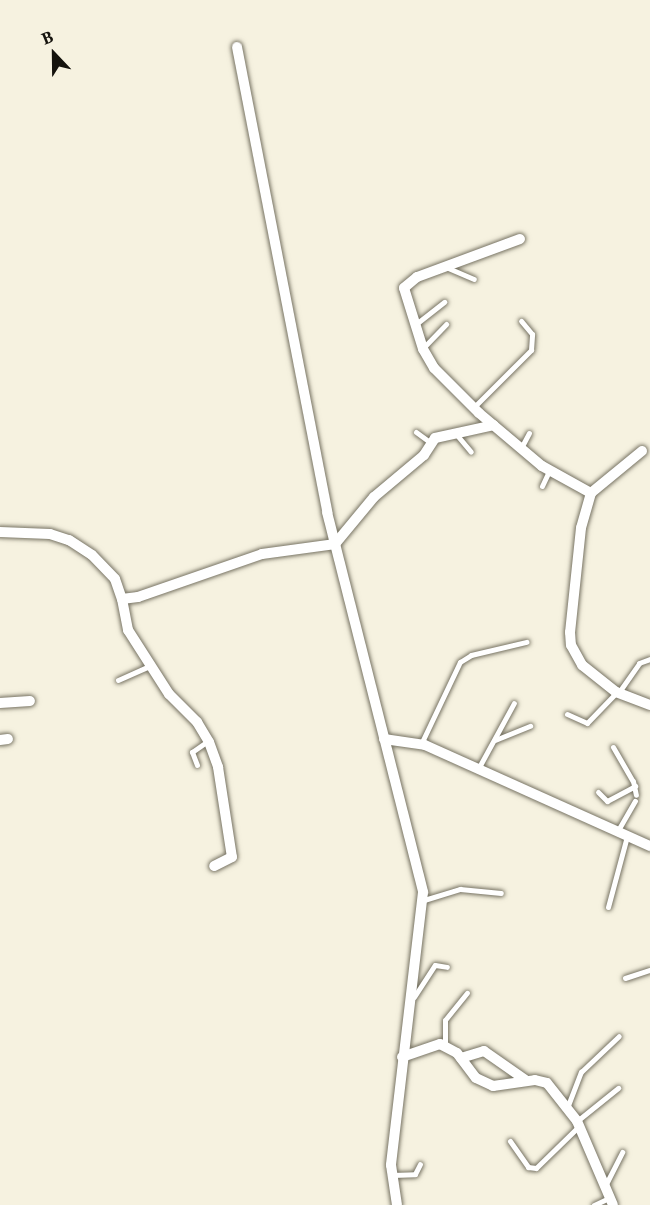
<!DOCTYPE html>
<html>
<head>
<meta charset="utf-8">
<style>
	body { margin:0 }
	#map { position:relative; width:650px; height:1205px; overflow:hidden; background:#f6f2e0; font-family:"Noto Serif",serif }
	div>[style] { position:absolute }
	.roads { filter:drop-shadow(0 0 2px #777363) drop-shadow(0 0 2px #777363) }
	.service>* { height:5px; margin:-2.5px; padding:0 2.5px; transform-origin:2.5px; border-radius:2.5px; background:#fff }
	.minor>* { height:10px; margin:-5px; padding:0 5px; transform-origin:5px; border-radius:5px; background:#fff }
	span { translate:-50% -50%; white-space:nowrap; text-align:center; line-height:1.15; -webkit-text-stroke:4.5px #f6f2e0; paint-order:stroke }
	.north { position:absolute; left:24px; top:24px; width:60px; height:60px; -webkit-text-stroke:4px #f6f2e0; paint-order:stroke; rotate:338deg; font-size:16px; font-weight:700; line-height:24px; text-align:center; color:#15130d }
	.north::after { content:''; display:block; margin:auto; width:21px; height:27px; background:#15130d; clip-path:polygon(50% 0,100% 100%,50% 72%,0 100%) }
</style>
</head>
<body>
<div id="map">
	<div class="roads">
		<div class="service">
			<div style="left:448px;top:268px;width:28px;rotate:23deg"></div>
			<div style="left:416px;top:324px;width:36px;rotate:-38deg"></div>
			<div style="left:424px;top:347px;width:32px;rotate:-46deg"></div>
			<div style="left:474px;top:407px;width:81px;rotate:-45deg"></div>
			<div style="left:531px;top:350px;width:16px;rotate:-86deg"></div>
			<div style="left:532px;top:334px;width:17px;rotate:-130deg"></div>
			<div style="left:416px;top:432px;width:19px;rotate:36deg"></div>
			<div style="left:456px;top:434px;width:23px;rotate:50deg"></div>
			<div style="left:521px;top:448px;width:17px;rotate:-62deg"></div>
			<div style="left:542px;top:486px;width:17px;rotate:-65deg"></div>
			<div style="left:118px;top:680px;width:36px;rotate:-24deg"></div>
			<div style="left:619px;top:692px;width:35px;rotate:-55deg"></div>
			<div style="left:639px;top:663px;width:12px;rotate:-20deg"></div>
			<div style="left:567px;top:714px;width:22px;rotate:24deg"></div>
			<div style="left:587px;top:723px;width:42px;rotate:-46deg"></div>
			<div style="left:495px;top:740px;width:38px;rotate:-22deg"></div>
			<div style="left:421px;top:744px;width:91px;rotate:-64.6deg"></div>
			<div style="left:460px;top:662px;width:13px;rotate:-32deg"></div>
			<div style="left:471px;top:655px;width:57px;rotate:-13.3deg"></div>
			<div style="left:613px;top:747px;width:39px;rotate:60deg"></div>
			<div style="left:633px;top:781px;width:14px;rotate:78deg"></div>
			<div style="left:197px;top:765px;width:14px;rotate:-111deg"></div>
			<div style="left:192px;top:752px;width:21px;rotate:-35deg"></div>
			<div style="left:478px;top:769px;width:75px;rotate:-61.4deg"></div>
			<div style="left:598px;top:792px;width:13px;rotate:45deg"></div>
			<div style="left:607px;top:801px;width:32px;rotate:-28deg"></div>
			<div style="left:617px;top:832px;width:36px;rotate:-60deg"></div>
			<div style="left:424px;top:900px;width:38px;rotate:-17deg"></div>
			<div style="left:460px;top:889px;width:41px;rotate:5.6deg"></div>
			<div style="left:608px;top:907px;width:73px;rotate:-75deg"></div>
			<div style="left:625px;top:978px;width:26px;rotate:-18deg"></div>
			<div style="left:414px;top:997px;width:38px;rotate:-57deg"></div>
			<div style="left:435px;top:965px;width:12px;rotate:9deg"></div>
			<div style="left:445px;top:1045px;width:25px;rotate:-90deg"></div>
			<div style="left:445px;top:1020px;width:35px;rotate:-51deg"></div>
			<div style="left:567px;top:1108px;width:39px;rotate:-69deg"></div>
			<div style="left:581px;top:1072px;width:52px;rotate:-43.5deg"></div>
			<div style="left:577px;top:1121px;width:53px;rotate:-38.8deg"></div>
			<div style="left:510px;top:1141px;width:32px;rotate:55deg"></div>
			<div style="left:528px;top:1167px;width:8px;rotate:7deg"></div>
			<div style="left:536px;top:1168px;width:60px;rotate:-44.3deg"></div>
			<div style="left:392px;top:1175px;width:23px;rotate:-2deg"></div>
			<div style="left:415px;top:1174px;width:11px;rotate:-63deg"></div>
			<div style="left:606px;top:1184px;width:36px;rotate:-63deg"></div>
			<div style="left:594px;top:1205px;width:17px;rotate:-25deg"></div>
		</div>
		<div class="minor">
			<div style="left:237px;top:47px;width:474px;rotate:79deg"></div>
			<div style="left:327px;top:512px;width:392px;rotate:75.8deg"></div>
			<div style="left:423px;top:892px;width:275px;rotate:96.7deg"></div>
			<div style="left:391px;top:1165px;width:40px;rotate:81.5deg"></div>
			<div style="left:520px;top:239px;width:110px;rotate:159.7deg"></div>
			<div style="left:417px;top:277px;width:17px;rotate:140deg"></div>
			<div style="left:404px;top:288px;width:64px;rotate:72.7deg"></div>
			<div style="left:423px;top:349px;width:22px;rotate:60deg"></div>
			<div style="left:434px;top:368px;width:64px;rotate:45deg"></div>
			<div style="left:479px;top:413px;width:82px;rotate:40.1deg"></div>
			<div style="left:542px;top:466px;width:56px;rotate:28.9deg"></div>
			<div style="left:642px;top:451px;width:66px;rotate:140.5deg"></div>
			<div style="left:591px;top:493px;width:36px;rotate:106deg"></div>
			<div style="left:581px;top:528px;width:105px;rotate:96deg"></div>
			<div style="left:570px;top:632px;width:13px;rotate:86deg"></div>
			<div style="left:571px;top:645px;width:23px;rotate:61deg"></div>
			<div style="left:582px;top:665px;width:43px;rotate:38.5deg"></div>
			<div style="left:616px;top:692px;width:36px;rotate:21deg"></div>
			<div style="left:0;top:532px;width:50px;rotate:2.3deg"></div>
			<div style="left:50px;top:534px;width:20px;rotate:18deg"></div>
			<div style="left:69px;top:540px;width:27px;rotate:33deg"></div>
			<div style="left:92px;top:555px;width:33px;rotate:46deg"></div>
			<div style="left:115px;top:579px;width:21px;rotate:71deg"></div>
			<div style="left:122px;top:599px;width:16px;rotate:-7deg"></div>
			<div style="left:138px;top:597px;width:131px;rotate:-19.1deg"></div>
			<div style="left:262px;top:554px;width:74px;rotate:-7.8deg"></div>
			<div style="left:335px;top:544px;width:61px;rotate:-50.3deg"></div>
			<div style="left:374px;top:497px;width:65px;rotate:-40deg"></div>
			<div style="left:424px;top:455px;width:20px;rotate:-57deg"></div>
			<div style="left:435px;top:438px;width:60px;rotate:-12.4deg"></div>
			<div style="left:122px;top:599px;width:32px;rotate:79deg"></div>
			<div style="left:128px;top:630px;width:76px;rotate:57.4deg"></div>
			<div style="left:169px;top:694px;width:40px;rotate:45deg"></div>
			<div style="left:197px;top:722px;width:23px;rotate:59deg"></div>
			<div style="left:209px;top:742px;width:27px;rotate:70deg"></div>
			<div style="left:218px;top:767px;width:91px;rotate:81.2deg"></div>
			<div style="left:232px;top:857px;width:20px;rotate:153deg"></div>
			<div style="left:0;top:703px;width:30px;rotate:-4deg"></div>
			<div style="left:384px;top:739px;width:41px;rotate:8.3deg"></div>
			<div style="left:425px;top:745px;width:247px;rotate:24.2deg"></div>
			<div style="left:0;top:740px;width:8px;rotate:-7deg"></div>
			<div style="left:402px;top:1057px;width:40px;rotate:-18.9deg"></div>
			<div style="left:440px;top:1044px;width:19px;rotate:28deg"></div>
			<div style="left:457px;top:1053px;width:31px;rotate:53deg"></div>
			<div style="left:476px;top:1078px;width:19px;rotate:25deg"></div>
			<div style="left:493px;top:1086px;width:42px;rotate:-8.1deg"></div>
			<div style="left:535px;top:1080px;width:12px;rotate:14deg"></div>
			<div style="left:547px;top:1083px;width:48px;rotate:51.7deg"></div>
			<div style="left:577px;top:1121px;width:91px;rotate:66.8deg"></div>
			<div style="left:461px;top:1058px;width:24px;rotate:-17deg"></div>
			<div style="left:484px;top:1051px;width:52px;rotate:34.9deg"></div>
		</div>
	</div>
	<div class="north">B</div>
</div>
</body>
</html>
